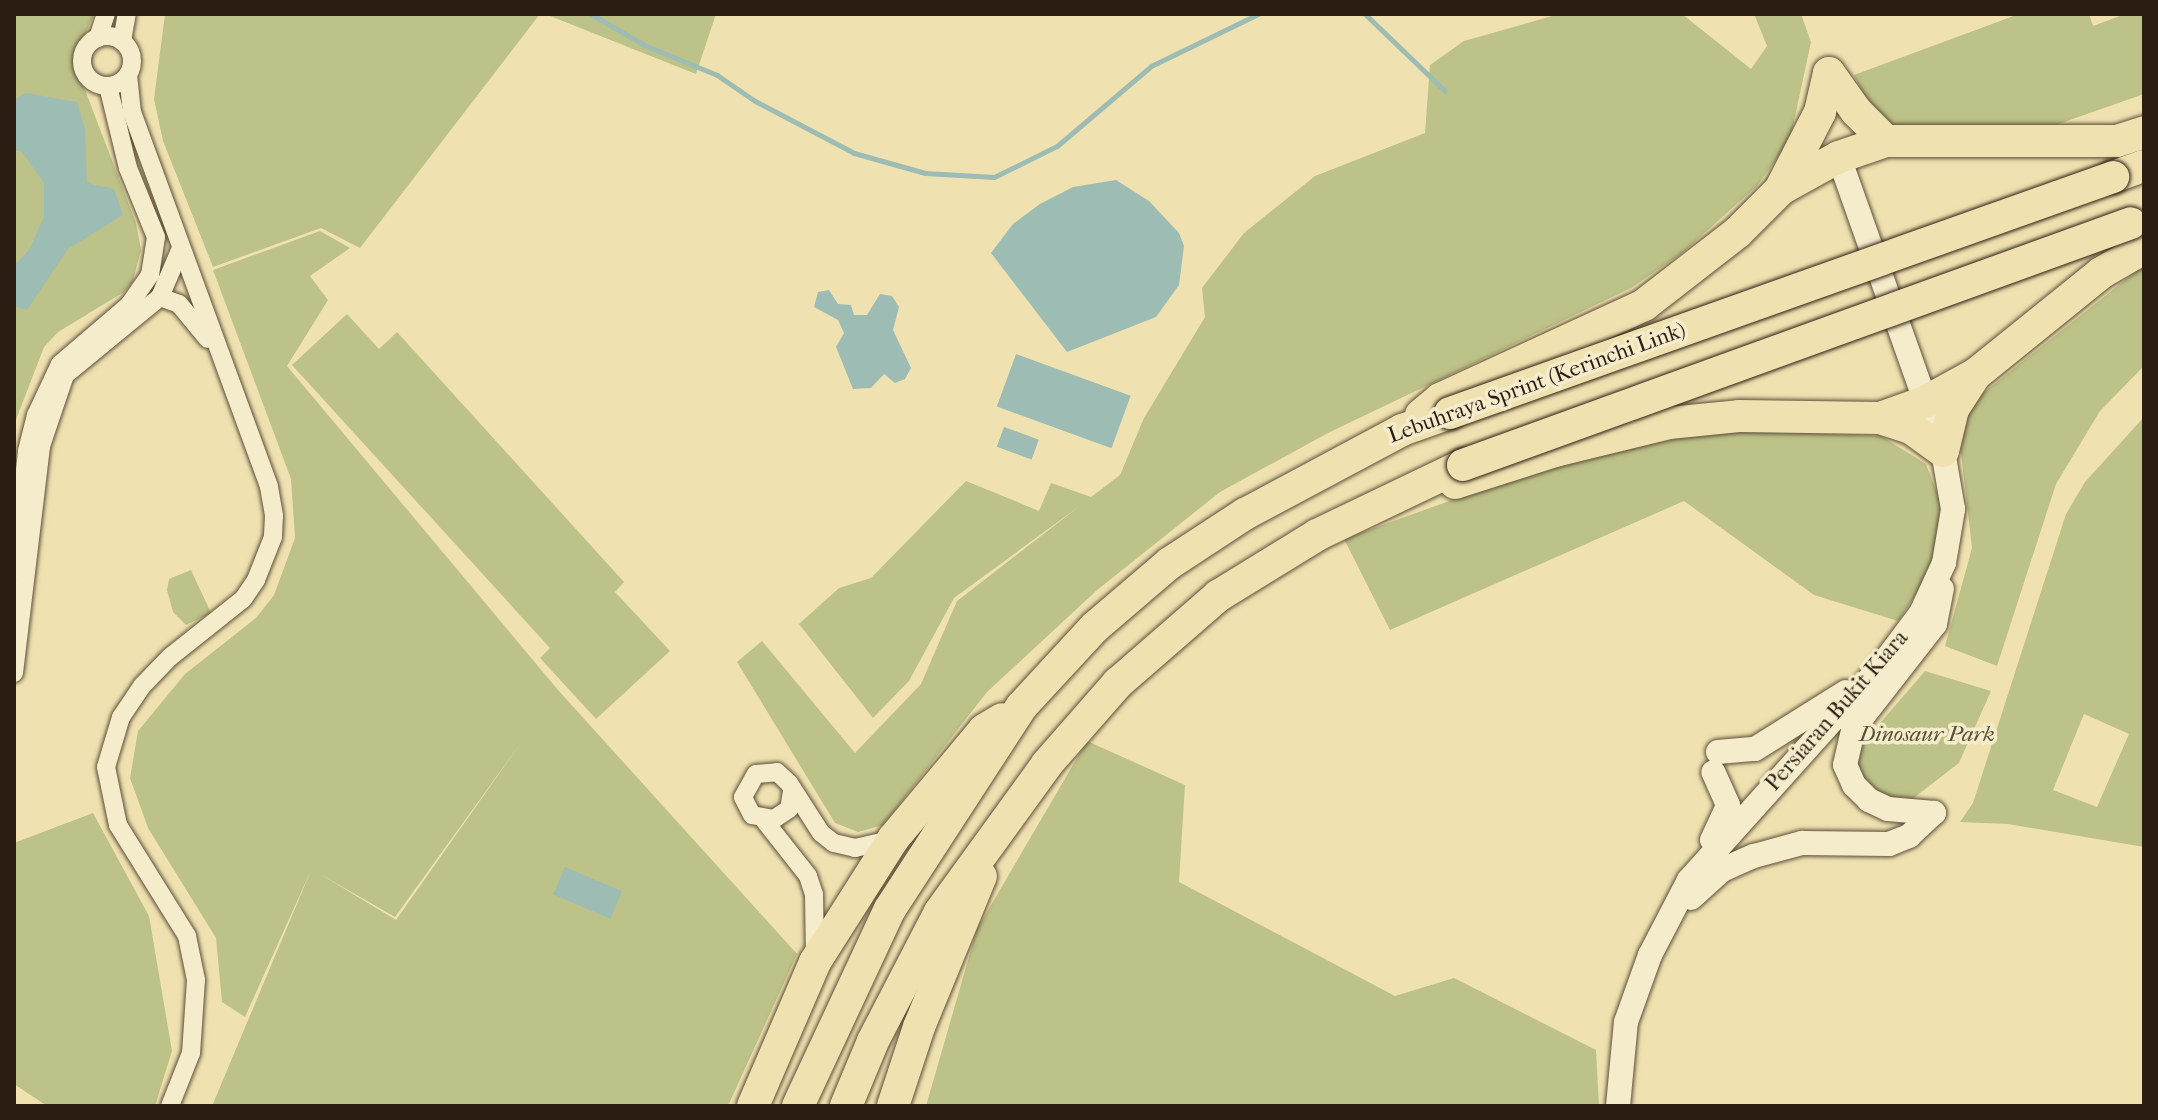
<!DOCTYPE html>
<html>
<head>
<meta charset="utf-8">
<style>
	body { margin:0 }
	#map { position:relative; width:2158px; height:1120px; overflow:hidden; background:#f0e2b0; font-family:"IM FELL French Canon",serif }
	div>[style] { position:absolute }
	.green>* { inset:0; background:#bdc288 }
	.water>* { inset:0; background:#9dbcb4; transform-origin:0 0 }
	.stream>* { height:5px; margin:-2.5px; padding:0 2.5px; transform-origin:2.5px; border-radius:2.5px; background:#9dbcb4 }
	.roads { filter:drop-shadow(0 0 2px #5c4e39) drop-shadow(0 0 2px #5c4e39) }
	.street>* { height:18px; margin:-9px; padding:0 9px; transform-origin:9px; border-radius:9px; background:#f5eccc }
	.street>.ring { margin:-9px; padding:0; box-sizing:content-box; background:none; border:18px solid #f5eccc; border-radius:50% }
	.secondary>* { height:24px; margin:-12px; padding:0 12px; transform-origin:12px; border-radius:12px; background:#f5eccc }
	.highway>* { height:32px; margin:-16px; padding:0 16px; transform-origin:16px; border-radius:16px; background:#f0e2b0 }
	.bridges { filter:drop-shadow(0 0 2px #2b1d11) drop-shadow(0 0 2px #2b1d11) }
	.highway-bridge>* { height:32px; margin:-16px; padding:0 16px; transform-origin:16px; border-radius:16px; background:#f0e2b0 }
	span { translate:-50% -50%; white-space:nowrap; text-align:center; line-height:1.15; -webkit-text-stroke:7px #f5eccc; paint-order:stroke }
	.street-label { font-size:22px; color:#2b1d11 }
	.park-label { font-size:22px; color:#574f35; font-style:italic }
	.frame { position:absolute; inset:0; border:16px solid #2b1d11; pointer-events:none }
</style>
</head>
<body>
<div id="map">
	<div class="green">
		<div style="clip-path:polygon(14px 14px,94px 14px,78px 51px,77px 69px,136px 223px,141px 250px,133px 281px,124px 292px,58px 332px,44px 347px,14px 425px)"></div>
		<div style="clip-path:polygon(165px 14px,540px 14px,360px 248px,321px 228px,213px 267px,163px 141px,154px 99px)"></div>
		<div style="clip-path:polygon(545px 14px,716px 14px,696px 74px)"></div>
		<div style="clip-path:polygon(1559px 14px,1682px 14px,1751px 69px,1767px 46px,1754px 14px,1801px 14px,1811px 42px,1790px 140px,1757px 186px,1682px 253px,1631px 288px,1328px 433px,1220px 492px,1096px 591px,987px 692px,883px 825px,858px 832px,835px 823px,737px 662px,762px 641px,855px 753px,921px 684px,957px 601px,1081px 505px,954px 598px,909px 681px,873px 718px,799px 624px,839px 588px,871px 578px,966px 481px,1039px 511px,1051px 483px,1091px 497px,1120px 475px,1144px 418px,1205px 317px,1202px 288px,1244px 233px,1315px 176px,1425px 133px,1430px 65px,1464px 41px)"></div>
		<div style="clip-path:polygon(2019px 14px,2089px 14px,2093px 26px,2125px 14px,2144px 14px,2144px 94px,2047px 128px,1884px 133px,1854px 75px)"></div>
		<div style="clip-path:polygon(evenodd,320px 231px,350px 248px,310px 276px,328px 300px,287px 366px,558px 690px,797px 954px,728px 1106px,212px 1106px,312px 868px,245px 1017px,222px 1002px,216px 938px,148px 828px,130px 778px,138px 731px,185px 674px,256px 618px,274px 595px,295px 538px,291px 479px,213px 270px,320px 231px,520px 744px,396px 920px,320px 874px,395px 917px,520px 744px)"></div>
		<div style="clip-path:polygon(2144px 265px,2144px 366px,2100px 411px,2056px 484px,1997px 666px,1945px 646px,1972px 548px,1960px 444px,1965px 418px,1977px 398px)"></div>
		<div style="clip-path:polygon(347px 314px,379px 349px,397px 332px,624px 582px,615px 592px,670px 651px,596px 719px,540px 658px,550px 648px,292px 365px)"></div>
		<div style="clip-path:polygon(evenodd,2144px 417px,2144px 847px,2008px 824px,1960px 822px,1973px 803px,2066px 514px,2085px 482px,2144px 417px,2084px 714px,2129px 734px,2097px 807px,2053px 790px,2084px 714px)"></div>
		<div style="clip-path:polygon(1720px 430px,1881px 436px,1926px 464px,1945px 514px,1931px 572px,1898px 621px,1814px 595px,1684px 501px,1390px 630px,1344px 539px,1554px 463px)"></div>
		<div style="clip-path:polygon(191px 570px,211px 613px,186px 625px,173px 612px,167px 590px,169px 579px)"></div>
		<div style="clip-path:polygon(1925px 671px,1991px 691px,1959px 763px,1911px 800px,1897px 801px,1872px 790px,1856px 773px,1857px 759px,1862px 744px)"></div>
		<div style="clip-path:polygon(1087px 741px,1185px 785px,1179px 882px,1395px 996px,1454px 978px,1596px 1050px,1599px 1106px,926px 1106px,977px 929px)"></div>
		<div style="clip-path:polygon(93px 813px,149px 916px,172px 1051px,155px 1106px,47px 1106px,14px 1084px,14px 843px)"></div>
	</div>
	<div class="water">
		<div style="clip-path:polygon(26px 93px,77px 102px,85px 129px,87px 183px,114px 189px,123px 215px,68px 249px,27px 310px,14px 306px,14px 266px,29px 250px,44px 217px,44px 183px,22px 152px,14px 150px,14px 100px)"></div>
		<div style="clip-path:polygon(1116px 180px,1149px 201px,1179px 233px,1184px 246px,1179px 285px,1156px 317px,1067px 352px,991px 253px,1013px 224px,1040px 204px,1073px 187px)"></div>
		<div style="clip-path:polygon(829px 290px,838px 304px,851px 305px,854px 315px,867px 315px,880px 294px,892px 296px,899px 307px,893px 330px,911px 368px,905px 379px,895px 383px,884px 374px,871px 388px,853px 389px,836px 347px,844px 333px,838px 320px,814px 307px,818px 292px)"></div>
		<div style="left:1016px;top:354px;width:122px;height:56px;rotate:20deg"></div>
		<div style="left:1004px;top:427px;width:37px;height:21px;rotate:20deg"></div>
		<div style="left:565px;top:867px;width:62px;height:30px;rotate:23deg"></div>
	</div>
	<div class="stream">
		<div style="left:591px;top:14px;width:61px;rotate:30.3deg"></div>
		<div style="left:644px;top:45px;width:79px;rotate:22.3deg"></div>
		<div style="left:717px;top:75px;width:46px;rotate:34.4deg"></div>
		<div style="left:755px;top:101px;width:112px;rotate:27.7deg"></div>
		<div style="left:854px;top:153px;width:74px;rotate:15.7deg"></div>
		<div style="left:925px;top:173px;width:69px;rotate:3.3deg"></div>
		<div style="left:994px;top:177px;width:70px;rotate:-26.2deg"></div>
		<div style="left:1057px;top:146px;width:123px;rotate:-40.4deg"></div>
		<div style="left:1151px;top:66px;width:119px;rotate:-25.9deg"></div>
		<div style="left:1365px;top:14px;width:111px;rotate:43.9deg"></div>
	</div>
	<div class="roads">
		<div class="street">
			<div class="ring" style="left:82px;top:36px;width:32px;height:32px"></div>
			<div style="left:98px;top:38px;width:25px;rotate:-72deg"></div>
			<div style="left:122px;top:41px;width:27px;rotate:-80deg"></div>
			<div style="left:128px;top:75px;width:37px;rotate:84deg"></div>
			<div style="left:132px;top:112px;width:399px;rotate:69.9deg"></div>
			<div style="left:269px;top:487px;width:29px;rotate:80deg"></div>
			<div style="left:274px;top:516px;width:21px;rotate:93deg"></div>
			<div style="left:273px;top:537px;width:46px;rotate:111.6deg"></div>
			<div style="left:256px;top:580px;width:23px;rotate:124deg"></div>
			<div style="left:243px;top:599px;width:93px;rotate:141.5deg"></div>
			<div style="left:170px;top:657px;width:40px;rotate:134deg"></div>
			<div style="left:142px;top:686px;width:37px;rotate:124deg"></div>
			<div style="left:121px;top:717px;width:52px;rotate:106.7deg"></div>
			<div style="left:106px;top:767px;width:59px;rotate:78.3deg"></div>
			<div style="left:118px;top:825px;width:131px;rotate:58.1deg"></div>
			<div style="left:187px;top:936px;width:45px;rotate:78.4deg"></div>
			<div style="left:196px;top:980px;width:73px;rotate:93.9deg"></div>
			<div style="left:191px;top:1053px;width:57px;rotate:111.6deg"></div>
			<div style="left:160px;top:297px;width:20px;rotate:20deg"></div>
			<div style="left:179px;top:304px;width:45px;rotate:50.4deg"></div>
			<div style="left:14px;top:571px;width:121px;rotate:-83.8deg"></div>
			<div style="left:27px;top:451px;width:37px;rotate:-76deg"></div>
			<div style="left:36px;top:415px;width:56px;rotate:-64.8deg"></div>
			<div style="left:60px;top:364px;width:91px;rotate:-40.5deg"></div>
			<div style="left:129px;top:305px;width:37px;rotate:-55deg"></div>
			<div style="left:150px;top:275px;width:38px;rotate:-81deg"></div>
			<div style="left:156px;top:237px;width:74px;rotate:-112.1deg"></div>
			<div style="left:128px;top:168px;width:84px;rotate:-103.7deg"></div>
			<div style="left:14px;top:673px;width:229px;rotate:-83.2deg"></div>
			<div style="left:41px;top:446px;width:75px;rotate:-71.3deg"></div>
			<div style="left:65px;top:375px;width:123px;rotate:-39.4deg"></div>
			<div style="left:160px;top:297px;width:53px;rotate:-66.8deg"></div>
			<div style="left:792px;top:791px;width:18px;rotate:99deg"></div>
			<div style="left:789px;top:809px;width:18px;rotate:146deg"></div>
			<div style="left:774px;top:819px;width:22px;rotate:-170deg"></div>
			<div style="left:752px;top:815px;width:20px;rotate:-117deg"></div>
			<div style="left:743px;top:797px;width:26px;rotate:-61deg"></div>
			<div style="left:756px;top:774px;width:21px;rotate:-5deg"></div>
			<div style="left:777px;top:772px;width:16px;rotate:43deg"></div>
			<div style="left:789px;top:783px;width:59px;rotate:57.4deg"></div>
			<div style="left:821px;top:833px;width:16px;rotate:38deg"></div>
			<div style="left:834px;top:843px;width:22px;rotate:13deg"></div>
			<div style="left:855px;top:848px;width:36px;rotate:-13deg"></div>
			<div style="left:764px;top:820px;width:71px;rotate:51.8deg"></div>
			<div style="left:808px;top:876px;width:19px;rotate:72deg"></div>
			<div style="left:814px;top:894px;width:62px;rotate:89.1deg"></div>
		</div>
		<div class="secondary">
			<div style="left:1718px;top:752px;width:37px;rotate:-5deg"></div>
			<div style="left:1755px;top:749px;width:107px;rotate:-32.1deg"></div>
			<div style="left:1934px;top:813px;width:46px;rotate:-175deg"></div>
			<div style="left:1888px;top:809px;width:21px;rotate:-155deg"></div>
			<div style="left:1869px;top:800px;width:21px;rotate:-135deg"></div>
			<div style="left:1854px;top:785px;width:22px;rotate:-114deg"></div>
			<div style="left:1845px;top:765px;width:37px;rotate:-77deg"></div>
			<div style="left:1853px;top:729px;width:133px;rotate:-52deg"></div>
			<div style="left:1935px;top:624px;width:36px;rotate:-79deg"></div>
			<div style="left:1712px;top:840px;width:38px;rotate:-65deg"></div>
			<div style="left:1728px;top:805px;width:36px;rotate:-114deg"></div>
			<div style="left:1691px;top:898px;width:42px;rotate:-42.1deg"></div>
			<div style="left:1722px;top:870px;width:35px;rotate:-24deg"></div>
			<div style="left:1754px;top:856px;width:50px;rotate:-15.2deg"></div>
			<div style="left:1802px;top:843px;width:87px;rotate:0.7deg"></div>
			<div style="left:1889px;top:844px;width:22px;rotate:-22deg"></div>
			<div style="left:1909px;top:836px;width:34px;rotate:-43deg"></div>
			<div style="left:1618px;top:1106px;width:84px;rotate:-84.6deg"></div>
			<div style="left:1626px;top:1022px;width:71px;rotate:-70.3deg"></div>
			<div style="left:1650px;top:955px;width:85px;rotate:-62.5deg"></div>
			<div style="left:1689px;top:880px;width:289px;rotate:-48.1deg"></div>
			<div style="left:1882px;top:665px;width:65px;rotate:-53.1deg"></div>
			<div style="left:1921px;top:613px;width:55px;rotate:-65.3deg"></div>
			<div style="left:1944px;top:563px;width:55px;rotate:-80.5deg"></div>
			<div style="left:1953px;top:509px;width:59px;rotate:-99.8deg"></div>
			<div style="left:1943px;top:451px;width:312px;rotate:-109.5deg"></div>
		</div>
		<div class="highway">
			<div style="left:1829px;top:73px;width:47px;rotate:54.6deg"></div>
			<div style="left:1856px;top:111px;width:42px;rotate:45deg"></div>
			<div style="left:2113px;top:177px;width:33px;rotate:-20deg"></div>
			<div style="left:1781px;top:188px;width:85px;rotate:-62.8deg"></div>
			<div style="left:1820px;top:112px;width:40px;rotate:-77deg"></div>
			<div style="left:1421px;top:415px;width:25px;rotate:-40deg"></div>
			<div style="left:1440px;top:399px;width:225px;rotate:-24.7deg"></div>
			<div style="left:1644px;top:305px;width:119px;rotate:-37.8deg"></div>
			<div style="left:1738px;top:232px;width:61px;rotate:-45deg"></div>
			<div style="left:1781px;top:189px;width:66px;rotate:-28.9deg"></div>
			<div style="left:1839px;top:157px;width:50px;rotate:-18.8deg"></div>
			<div style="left:1886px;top:141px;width:231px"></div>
			<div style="left:2117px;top:141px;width:28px;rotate:-18deg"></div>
			<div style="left:1880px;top:418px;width:33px;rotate:18deg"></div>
			<div style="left:1911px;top:428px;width:39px;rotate:36deg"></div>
			<div style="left:1943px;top:451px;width:43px;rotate:-76.6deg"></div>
			<div style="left:1953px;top:409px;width:38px;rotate:-57deg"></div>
			<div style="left:1455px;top:483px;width:105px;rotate:-17.7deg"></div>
			<div style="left:1555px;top:451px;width:117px;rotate:-13.8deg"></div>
			<div style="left:1669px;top:423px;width:70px;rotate:-5.7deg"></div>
			<div style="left:1739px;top:416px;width:141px;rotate:0.8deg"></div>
			<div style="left:1880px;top:418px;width:48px;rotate:-19.6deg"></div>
			<div style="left:1925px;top:402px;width:58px;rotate:-28.8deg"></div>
			<div style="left:1976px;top:374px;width:161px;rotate:-38.9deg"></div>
			<div style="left:2101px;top:273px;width:50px;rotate:-30.2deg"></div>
			<div style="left:753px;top:1106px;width:157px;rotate:-66.7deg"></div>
			<div style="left:815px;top:962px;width:146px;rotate:-57.6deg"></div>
			<div style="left:893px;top:839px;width:142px;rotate:-50.1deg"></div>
			<div style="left:984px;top:730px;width:21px;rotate:-31deg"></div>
			<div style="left:798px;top:1106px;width:217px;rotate:-65deg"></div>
			<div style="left:890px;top:909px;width:242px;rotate:-57deg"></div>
			<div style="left:1022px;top:706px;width:108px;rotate:-47.3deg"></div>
			<div style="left:1095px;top:627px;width:99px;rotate:-40.5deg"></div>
			<div style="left:1170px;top:563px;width:90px;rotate:-33.2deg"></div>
			<div style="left:1245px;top:514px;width:178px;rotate:-28.1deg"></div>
			<div style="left:1402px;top:430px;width:51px;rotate:-19.5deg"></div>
			<div style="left:846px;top:1106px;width:70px;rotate:-67.4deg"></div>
			<div style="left:873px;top:1041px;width:145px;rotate:-62.6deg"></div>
			<div style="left:940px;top:912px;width:183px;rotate:-54.1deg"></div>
			<div style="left:1047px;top:764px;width:108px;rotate:-48.8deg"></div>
			<div style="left:1118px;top:683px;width:133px;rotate:-41deg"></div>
			<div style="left:1218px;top:596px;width:116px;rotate:-31.6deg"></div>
			<div style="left:1317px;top:535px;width:162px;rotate:-25.6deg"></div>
			<div style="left:893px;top:1106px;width:83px;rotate:-71.8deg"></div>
			<div style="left:919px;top:1027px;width:163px;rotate:-67.7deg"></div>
		</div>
	</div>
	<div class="bridges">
		<div class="highway-bridge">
			<div style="left:1450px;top:413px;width:704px;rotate:-19.59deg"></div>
			<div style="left:1463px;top:465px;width:710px;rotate:-19.91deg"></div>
		</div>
	</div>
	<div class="street-label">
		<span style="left:1537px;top:383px;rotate:-20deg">Lebuhraya Sprint (Kerinchi Link)</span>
		<span style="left:1837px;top:711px;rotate:-49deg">Persiaran Bukit Kiara</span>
	</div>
	<div class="park-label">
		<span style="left:1927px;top:735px">Dinosaur Park</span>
	</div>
	<div class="frame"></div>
</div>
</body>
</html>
